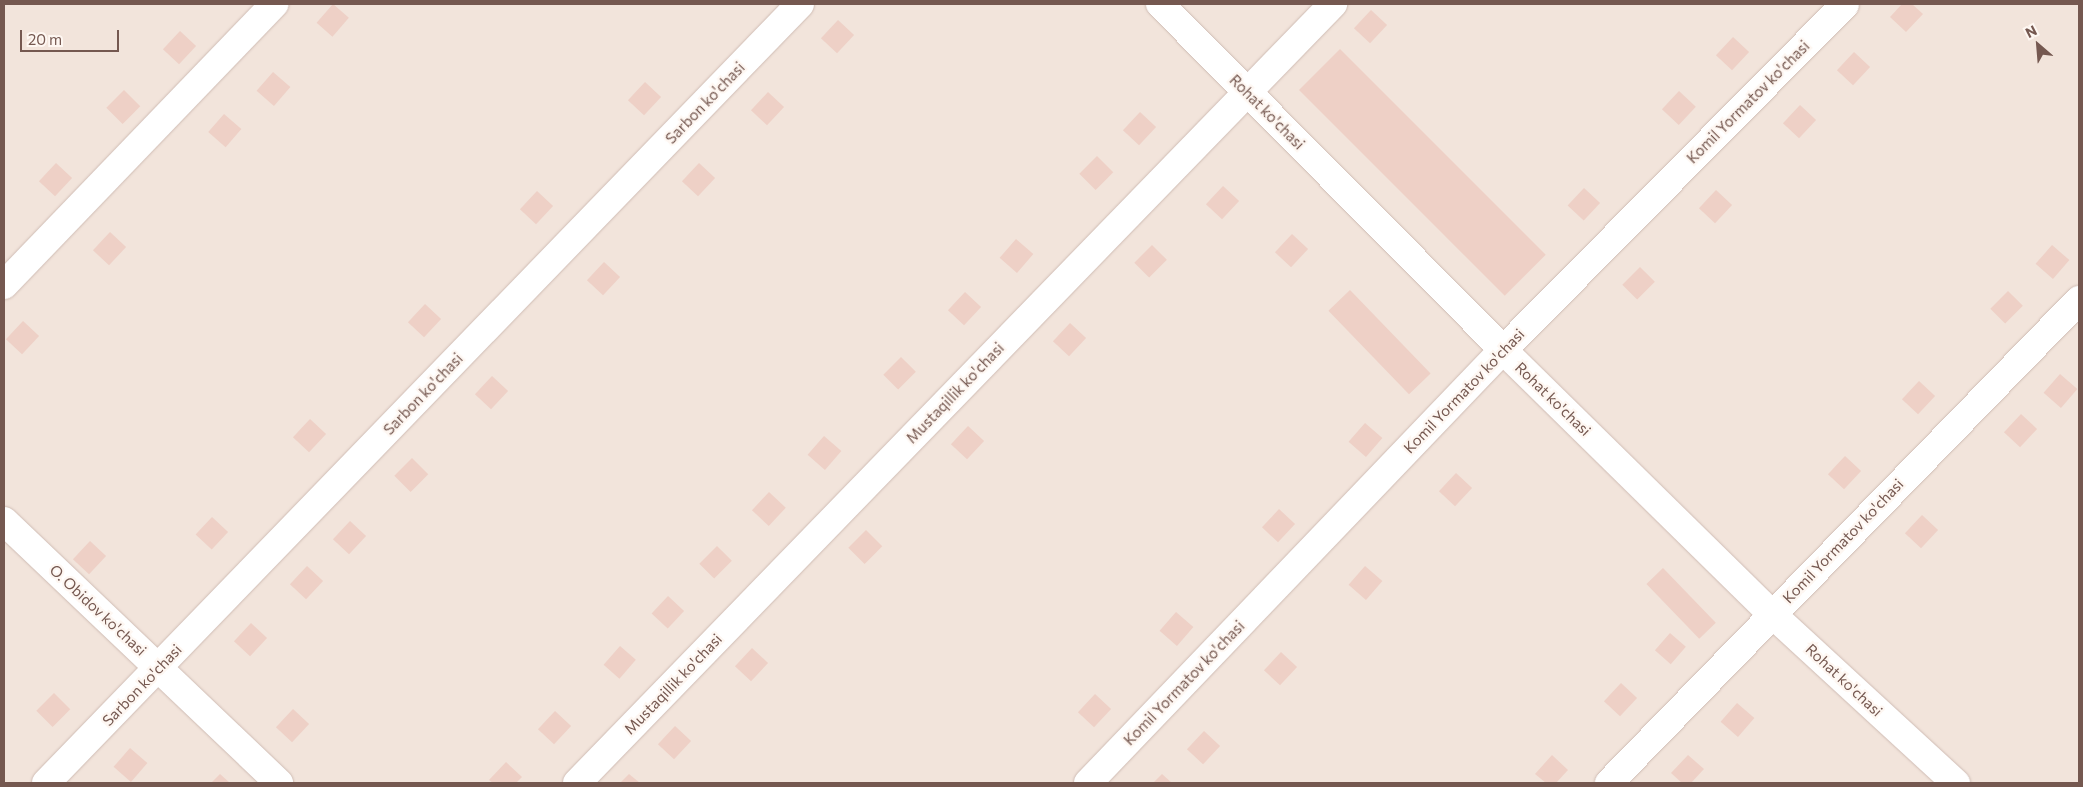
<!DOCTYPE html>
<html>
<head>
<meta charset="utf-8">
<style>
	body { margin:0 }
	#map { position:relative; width:2083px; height:787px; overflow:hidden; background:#fbf3ec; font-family:Commissioner,sans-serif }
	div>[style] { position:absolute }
	.residential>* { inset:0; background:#f2e4db; transform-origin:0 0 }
	.building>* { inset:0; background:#eed0c6; transform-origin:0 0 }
	.roads { filter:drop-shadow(0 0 1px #cfbcb4) drop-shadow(0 0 1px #cfbcb4) }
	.minor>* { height:28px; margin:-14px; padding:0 14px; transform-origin:14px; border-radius:14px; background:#fff }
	span { translate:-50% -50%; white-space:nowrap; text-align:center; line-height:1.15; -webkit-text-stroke:4.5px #fef7f2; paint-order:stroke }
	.street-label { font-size:15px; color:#755850 }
	.frame { position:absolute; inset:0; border:5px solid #755850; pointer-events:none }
	.north { position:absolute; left:2013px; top:20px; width:50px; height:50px; -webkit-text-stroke:4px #fef7f2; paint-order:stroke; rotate:333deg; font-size:14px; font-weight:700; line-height:20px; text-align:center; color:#755850 }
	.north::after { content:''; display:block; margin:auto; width:18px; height:22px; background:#755850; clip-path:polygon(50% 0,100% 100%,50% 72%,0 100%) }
	.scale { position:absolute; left:20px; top:30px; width:99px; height:22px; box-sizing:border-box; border:2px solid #755850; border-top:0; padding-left:6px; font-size:15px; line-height:18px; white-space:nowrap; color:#755850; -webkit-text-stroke:4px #fef7f2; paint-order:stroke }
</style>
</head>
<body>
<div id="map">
	<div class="residential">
		<div style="left:4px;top:4px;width:2075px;height:779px"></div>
	</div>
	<div class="building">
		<div style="left:333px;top:4px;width:21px;height:25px;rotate:41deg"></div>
		<div style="clip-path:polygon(1902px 4px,1912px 4px,1923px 14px,1906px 32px,1890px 17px)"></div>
		<div style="left:1371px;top:10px;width:22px;height:25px;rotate:43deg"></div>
		<div style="left:838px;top:20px;width:22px;height:25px;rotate:43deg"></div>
		<div style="left:180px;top:31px;width:22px;height:25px;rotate:43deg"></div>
		<div style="left:1733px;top:37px;width:22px;height:25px;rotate:43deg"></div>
		<div style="left:1340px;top:49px;width:291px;height:58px;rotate:45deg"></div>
		<div style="left:1854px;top:52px;width:22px;height:25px;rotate:43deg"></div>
		<div style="left:273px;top:72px;width:23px;height:25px;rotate:41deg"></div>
		<div style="left:645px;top:82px;width:22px;height:25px;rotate:43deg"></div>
		<div style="left:124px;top:90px;width:23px;height:25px;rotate:45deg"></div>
		<div style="left:1679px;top:91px;width:23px;height:25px;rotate:43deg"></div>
		<div style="left:768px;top:92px;width:22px;height:25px;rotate:43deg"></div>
		<div style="left:1800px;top:105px;width:22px;height:25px;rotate:43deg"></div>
		<div style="left:1140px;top:112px;width:22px;height:25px;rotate:43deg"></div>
		<div style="left:224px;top:114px;width:23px;height:24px;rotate:41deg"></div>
		<div style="left:1097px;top:156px;width:23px;height:25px;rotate:45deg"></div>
		<div style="left:56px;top:163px;width:22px;height:25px;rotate:43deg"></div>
		<div style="left:699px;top:163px;width:22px;height:25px;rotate:43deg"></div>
		<div style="left:1223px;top:186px;width:22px;height:25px;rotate:43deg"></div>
		<div style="left:1584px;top:188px;width:22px;height:24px;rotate:43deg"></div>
		<div style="left:1716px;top:190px;width:22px;height:25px;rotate:43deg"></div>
		<div style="left:537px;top:191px;width:22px;height:25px;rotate:43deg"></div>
		<div style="left:110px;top:232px;width:22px;height:25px;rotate:43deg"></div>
		<div style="left:1292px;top:234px;width:22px;height:25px;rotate:43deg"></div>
		<div style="left:1016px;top:239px;width:23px;height:25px;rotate:41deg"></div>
		<div style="left:1152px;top:245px;width:21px;height:25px;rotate:45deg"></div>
		<div style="left:2052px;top:245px;width:23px;height:25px;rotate:41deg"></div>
		<div style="left:604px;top:262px;width:22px;height:25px;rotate:43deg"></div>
		<div style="left:1640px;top:267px;width:21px;height:25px;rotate:45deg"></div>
		<div style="left:1350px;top:290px;width:116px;height:30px;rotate:46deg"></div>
		<div style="left:2008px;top:291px;width:21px;height:25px;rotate:45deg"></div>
		<div style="left:965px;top:292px;width:22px;height:25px;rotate:43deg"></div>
		<div style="left:425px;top:304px;width:22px;height:25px;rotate:43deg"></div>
		<div style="left:23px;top:321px;width:22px;height:25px;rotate:43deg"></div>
		<div style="left:1070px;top:323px;width:22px;height:25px;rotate:43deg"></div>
		<div style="left:901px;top:357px;width:21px;height:25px;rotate:45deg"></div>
		<div style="left:2060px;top:374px;width:23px;height:25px;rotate:41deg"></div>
		<div style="left:492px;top:376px;width:22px;height:25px;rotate:43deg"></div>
		<div style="left:1919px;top:381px;width:22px;height:25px;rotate:43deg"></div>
		<div style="left:2021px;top:414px;width:22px;height:25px;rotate:43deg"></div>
		<div style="left:310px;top:419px;width:22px;height:25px;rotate:43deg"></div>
		<div style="left:1365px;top:423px;width:23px;height:25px;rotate:41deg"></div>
		<div style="left:968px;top:426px;width:22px;height:25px;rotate:43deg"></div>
		<div style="left:824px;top:436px;width:23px;height:25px;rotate:41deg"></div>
		<div style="left:1845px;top:456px;width:22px;height:25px;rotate:43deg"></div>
		<div style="left:412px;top:458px;width:23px;height:25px;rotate:45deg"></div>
		<div style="left:1456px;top:473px;width:22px;height:25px;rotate:43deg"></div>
		<div style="left:769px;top:492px;width:23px;height:25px;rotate:43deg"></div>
		<div style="left:1279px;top:509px;width:22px;height:25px;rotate:43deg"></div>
		<div style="left:1922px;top:515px;width:22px;height:25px;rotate:43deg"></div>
		<div style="left:212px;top:517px;width:22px;height:24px;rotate:43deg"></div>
		<div style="left:350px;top:521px;width:22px;height:25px;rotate:43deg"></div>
		<div style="left:866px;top:530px;width:23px;height:25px;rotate:45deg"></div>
		<div style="left:90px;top:541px;width:22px;height:25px;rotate:43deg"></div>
		<div style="left:717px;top:546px;width:21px;height:25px;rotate:45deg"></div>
		<div style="left:307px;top:566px;width:22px;height:25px;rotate:43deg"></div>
		<div style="left:1365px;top:566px;width:23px;height:25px;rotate:41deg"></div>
		<div style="left:1663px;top:568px;width:76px;height:23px;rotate:46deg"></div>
		<div style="left:668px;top:596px;width:22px;height:24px;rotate:43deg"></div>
		<div style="left:1176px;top:612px;width:23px;height:25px;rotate:41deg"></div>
		<div style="left:251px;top:623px;width:22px;height:25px;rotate:43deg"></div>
		<div style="left:1670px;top:633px;width:21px;height:23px;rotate:41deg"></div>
		<div style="left:620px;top:646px;width:21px;height:25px;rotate:41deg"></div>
		<div style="left:752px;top:648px;width:22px;height:25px;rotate:43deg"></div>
		<div style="left:1281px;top:652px;width:22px;height:25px;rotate:43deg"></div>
		<div style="left:1621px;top:683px;width:22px;height:25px;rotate:43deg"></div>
		<div style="left:54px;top:693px;width:23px;height:25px;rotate:45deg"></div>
		<div style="left:1095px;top:694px;width:22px;height:25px;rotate:43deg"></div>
		<div style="left:1737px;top:703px;width:23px;height:25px;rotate:41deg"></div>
		<div style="left:293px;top:709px;width:22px;height:25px;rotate:43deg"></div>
		<div style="left:555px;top:711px;width:22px;height:25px;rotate:43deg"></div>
		<div style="left:675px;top:726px;width:22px;height:25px;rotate:43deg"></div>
		<div style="left:1204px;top:731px;width:22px;height:25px;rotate:43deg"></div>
		<div style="left:130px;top:748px;width:23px;height:25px;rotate:41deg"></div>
		<div style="clip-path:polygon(1552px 755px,1568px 770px,1556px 783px,1546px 783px,1535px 774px)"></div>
		<div style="clip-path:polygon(1688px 755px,1704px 769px,1691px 783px,1682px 783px,1671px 773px)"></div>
		<div style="clip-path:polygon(506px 762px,522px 777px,516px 783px,493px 783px,489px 780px)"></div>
		<div style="clip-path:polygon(220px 774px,230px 783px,211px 783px)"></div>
		<div style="clip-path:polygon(629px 774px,640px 783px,620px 783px)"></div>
		<div style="clip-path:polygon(1162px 774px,1172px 783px,1153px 783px)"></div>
	</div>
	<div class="roads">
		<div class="minor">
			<div style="left:1160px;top:4px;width:487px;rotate:45.2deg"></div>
			<div style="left:1503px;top:350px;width:377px;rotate:44.5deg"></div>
			<div style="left:1772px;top:614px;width:250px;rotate:42.6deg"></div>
			<div style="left:4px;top:285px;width:390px;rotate:-46.1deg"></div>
			<div style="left:4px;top:521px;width:380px;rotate:43.6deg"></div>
			<div style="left:46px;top:783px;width:1084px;rotate:-45.93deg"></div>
			<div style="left:577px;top:783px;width:1086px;rotate:-45.86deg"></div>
			<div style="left:1088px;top:783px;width:600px;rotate:-46.22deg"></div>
			<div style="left:1503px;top:350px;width:486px;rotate:-45.3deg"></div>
			<div style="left:1609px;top:783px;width:674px;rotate:-45.78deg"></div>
		</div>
	</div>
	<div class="street-label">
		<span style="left:1748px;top:102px;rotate:-45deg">Komil Yormatov ko'chasi</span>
		<span style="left:705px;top:103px;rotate:-46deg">Sarbon ko'chasi</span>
		<span style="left:1267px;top:112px;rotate:45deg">Rohat ko'chasi</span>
		<span style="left:1464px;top:391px;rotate:-46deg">Komil Yormatov ko'chasi</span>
		<span style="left:955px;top:393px;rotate:-46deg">Mustaqillik ko'chasi</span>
		<span style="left:423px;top:394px;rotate:-46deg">Sarbon ko'chasi</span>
		<span style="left:1553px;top:399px;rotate:44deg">Rohat ko'chasi</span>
		<span style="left:1843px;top:541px;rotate:-46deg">Komil Yormatov ko'chasi</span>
		<span style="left:98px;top:610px;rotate:43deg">O. Obidov ko'chasi</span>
		<span style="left:1844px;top:680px;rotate:43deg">Rohat ko'chasi</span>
		<span style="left:1184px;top:683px;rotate:-46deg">Komil Yormatov ko'chasi</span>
		<span style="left:673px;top:684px;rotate:-46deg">Mustaqillik ko'chasi</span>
		<span style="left:142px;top:685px;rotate:-46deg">Sarbon ko'chasi</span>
	</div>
	<div class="frame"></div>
	<div class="north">N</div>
	<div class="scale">20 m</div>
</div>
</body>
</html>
